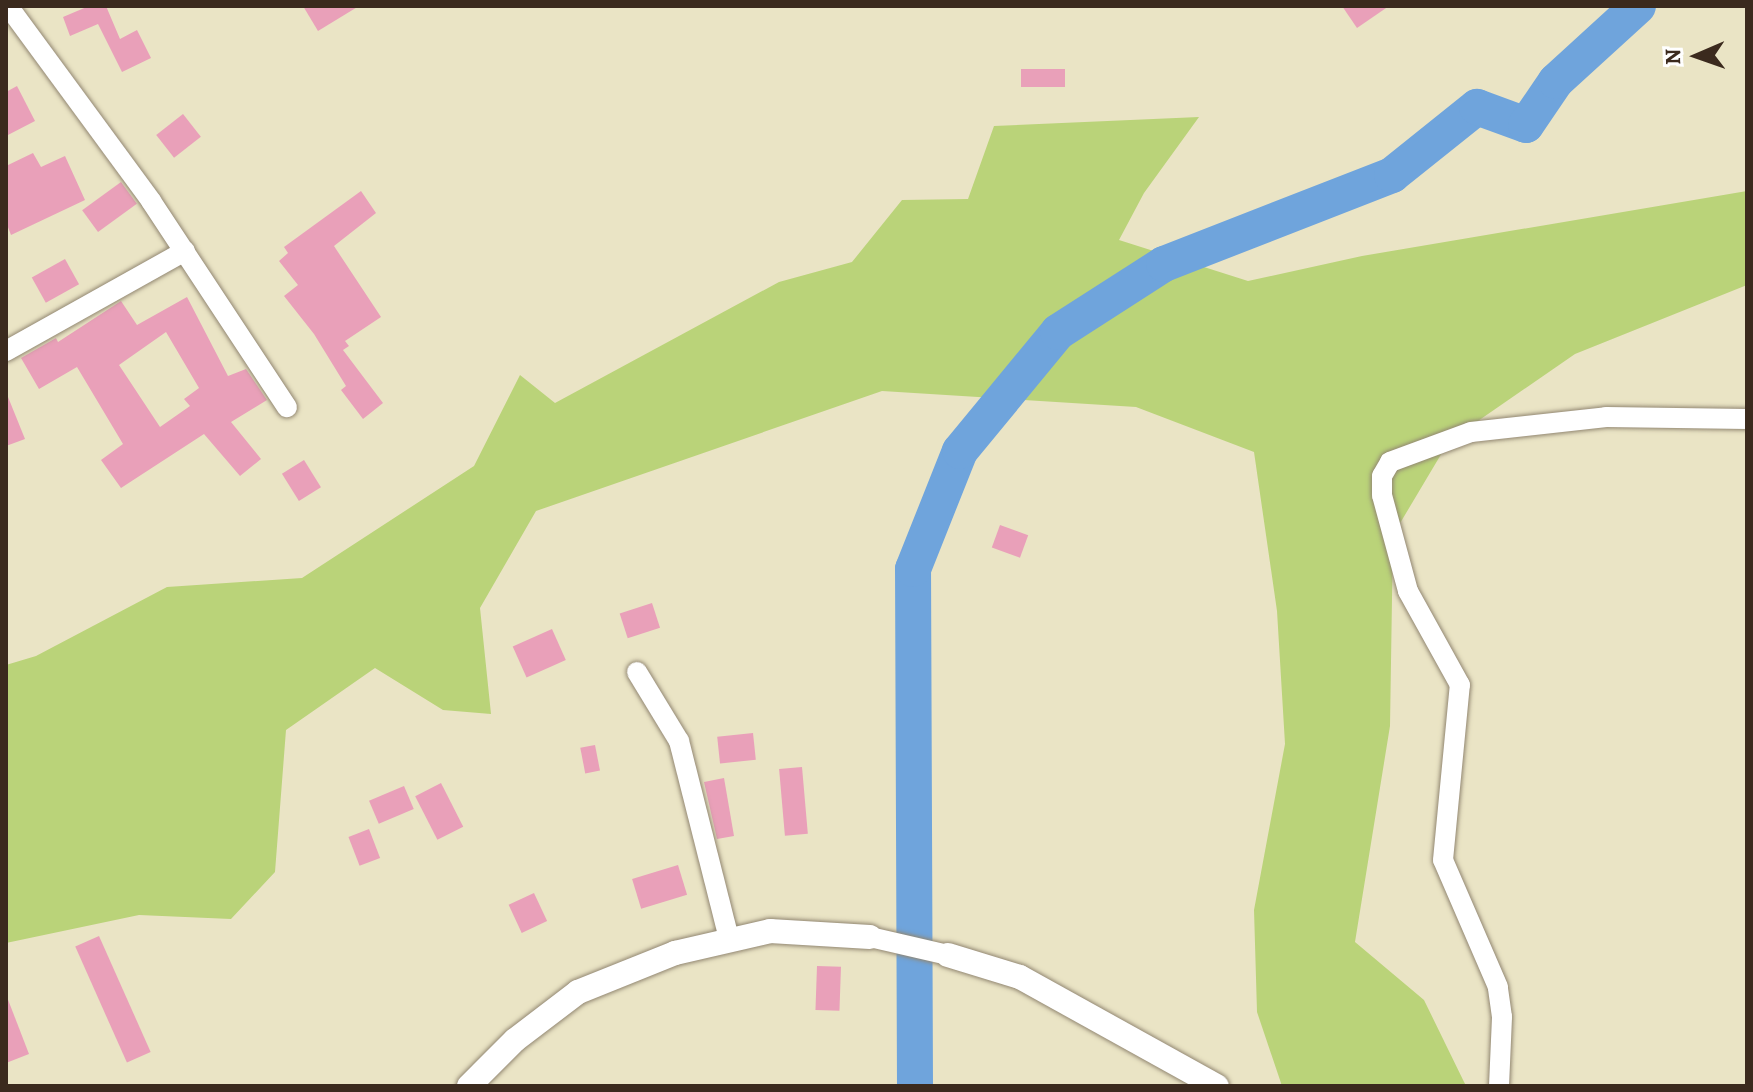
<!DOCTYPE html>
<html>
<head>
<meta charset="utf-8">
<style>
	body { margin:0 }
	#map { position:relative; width:1753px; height:1092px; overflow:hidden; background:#eae4c5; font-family:Alegreya,serif }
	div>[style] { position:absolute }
	.green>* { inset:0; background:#bad379 }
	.river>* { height:36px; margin:-18px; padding:0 18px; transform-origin:18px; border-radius:18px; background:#6fa4dc }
	.building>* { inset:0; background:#e9a0b9; transform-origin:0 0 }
	.roads { filter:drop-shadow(0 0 2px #928772) drop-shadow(0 0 2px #928772) }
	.minor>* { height:20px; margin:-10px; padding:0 10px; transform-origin:10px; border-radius:10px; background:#fff }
	.tertiary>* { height:24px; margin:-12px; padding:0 12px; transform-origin:12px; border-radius:12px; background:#fff }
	span { translate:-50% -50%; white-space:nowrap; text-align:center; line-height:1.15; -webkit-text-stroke:7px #fff; paint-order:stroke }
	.frame { position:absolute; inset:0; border:8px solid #3b2a1e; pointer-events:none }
	.north { position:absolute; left:1657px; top:16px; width:80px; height:80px; -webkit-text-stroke:6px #fff; paint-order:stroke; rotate:268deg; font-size:22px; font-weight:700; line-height:32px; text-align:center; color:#3b2a1e }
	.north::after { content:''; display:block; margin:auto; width:28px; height:36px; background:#3b2a1e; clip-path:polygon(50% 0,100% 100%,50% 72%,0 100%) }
</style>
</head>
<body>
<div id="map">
	<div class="green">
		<div style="clip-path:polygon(1199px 117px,1144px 193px,1119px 240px,1248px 281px,1362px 256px,1747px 191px,1747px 285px,1575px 354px,1449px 441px,1393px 535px,1390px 726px,1355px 942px,1424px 1000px,1466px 1086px,1282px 1086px,1257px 1012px,1254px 910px,1285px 744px,1277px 611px,1254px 452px,1136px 407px,882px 391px,536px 511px,480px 608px,491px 714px,443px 710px,375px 668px,286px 730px,275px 872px,231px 919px,139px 915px,6px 943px,6px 665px,36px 656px,167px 587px,302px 578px,474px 466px,520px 375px,555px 403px,779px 282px,852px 262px,902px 200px,968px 199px,994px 126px)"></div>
	</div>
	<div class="river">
		<div style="left:915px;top:1086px;width:517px;rotate:-90.22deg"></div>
		<div style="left:913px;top:569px;width:127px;rotate:-68.3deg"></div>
		<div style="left:960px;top:451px;width:154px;rotate:-50.5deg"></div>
		<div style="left:1058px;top:332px;width:126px;rotate:-32.7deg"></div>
		<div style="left:1164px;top:264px;width:245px;rotate:-21.3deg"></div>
		<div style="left:1392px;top:175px;width:109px;rotate:-38.7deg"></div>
		<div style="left:1477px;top:107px;width:52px;rotate:20.2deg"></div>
		<div style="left:1526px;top:125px;width:53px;rotate:-55.7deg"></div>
		<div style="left:1556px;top:81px;width:111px;rotate:-42.4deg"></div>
	</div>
	<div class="building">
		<div style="clip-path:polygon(89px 6px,106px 6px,120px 39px,137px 30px,151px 58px,122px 72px,98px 24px,70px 36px,63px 17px)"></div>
		<div style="clip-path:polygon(303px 6px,359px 6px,318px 31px)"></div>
		<div style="clip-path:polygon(1342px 6px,1389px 6px,1357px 28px)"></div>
		<div style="left:1021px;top:69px;width:44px;height:18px"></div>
		<div style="clip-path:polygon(17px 86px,35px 121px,6px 136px,6px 92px)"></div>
		<div style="left:183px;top:114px;width:29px;height:34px;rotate:52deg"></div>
		<div style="clip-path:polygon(33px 153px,41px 167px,65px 156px,85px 200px,11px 235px,6px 222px,6px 166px)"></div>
		<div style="left:121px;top:182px;width:27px;height:48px;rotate:54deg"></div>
		<div style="clip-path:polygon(361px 191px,376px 213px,334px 246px,381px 317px,345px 341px,349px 346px,343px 350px,383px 403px,363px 419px,341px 390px,346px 386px,314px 334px,284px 296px,298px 285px,279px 261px,288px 253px,284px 247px)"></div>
		<div style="left:65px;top:259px;width:29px;height:38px;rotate:61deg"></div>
		<div style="clip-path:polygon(evenodd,187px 297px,228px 376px,246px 369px,267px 400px,231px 422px,261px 459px,240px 476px,204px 434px,121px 488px,101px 460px,123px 444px,77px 367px,39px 389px,21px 358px,56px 338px,58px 342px,121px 301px,137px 325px,187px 297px,166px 332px,199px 388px,184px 399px,190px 406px,160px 427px,119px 365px,166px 332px)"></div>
		<div style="clip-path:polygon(6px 392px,25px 439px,6px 446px)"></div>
		<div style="left:304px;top:460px;width:32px;height:26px;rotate:58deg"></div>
		<div style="left:1000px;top:525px;width:30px;height:24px;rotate:20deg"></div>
		<div style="left:652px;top:603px;width:26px;height:34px;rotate:72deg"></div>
		<div style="left:552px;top:629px;width:34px;height:43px;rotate:66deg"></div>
		<div style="left:753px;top:733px;width:27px;height:36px;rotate:84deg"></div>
		<div style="left:595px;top:745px;width:26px;height:15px;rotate:79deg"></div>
		<div style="left:802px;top:767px;width:67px;height:23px;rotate:85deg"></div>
		<div style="clip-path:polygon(724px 778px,734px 836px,717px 839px,704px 782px)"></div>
		<div style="left:441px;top:783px;width:49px;height:29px;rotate:63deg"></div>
		<div style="left:404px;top:786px;width:25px;height:38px;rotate:67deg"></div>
		<div style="left:369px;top:829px;width:31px;height:22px;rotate:69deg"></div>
		<div style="left:678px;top:865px;width:31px;height:48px;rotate:73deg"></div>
		<div style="left:534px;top:893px;width:31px;height:28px;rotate:65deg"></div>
		<div style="left:99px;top:936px;width:127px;height:26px;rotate:66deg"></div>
		<div style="left:817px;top:966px;width:24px;height:44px;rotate:2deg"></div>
		<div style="clip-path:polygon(7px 997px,29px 1054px,6px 1063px,6px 998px)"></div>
	</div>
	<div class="roads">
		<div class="minor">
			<div style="left:8px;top:6px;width:242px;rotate:53.7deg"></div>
			<div style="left:151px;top:201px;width:247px;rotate:56.6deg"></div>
			<div style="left:6px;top:351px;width:205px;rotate:-29.2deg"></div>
			<div style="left:637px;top:672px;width:81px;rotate:58.7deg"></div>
			<div style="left:679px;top:741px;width:204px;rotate:75.8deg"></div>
			<div style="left:870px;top:937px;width:80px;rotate:13deg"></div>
			<div style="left:1499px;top:1086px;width:69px;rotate:-87.5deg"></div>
			<div style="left:1502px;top:1017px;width:30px;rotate:-98deg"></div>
			<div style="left:1498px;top:987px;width:138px;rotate:-113.4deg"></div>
			<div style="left:1443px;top:860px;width:176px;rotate:-84.5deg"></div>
			<div style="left:1460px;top:685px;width:107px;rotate:-119deg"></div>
			<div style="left:1408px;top:591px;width:99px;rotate:-105.2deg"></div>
			<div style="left:1382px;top:495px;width:19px;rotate:-90deg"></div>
			<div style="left:1382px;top:476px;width:16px;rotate:-60deg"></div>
			<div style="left:1390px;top:462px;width:86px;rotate:-20.3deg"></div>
			<div style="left:1471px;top:432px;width:136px;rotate:-6.3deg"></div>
			<div style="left:1606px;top:417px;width:141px;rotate:0.8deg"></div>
		</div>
		<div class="tertiary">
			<div style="left:948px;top:955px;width:75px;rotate:17deg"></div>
			<div style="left:1020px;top:977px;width:225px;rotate:29deg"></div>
			<div style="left:469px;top:1086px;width:65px;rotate:-45deg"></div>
			<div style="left:515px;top:1040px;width:79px;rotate:-37.3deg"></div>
			<div style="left:578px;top:992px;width:105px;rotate:-21.9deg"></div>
			<div style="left:675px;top:953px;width:98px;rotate:-13deg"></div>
			<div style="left:770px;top:931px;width:100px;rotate:3.4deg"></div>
		</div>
	</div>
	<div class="frame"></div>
	<div class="north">N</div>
</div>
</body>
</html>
